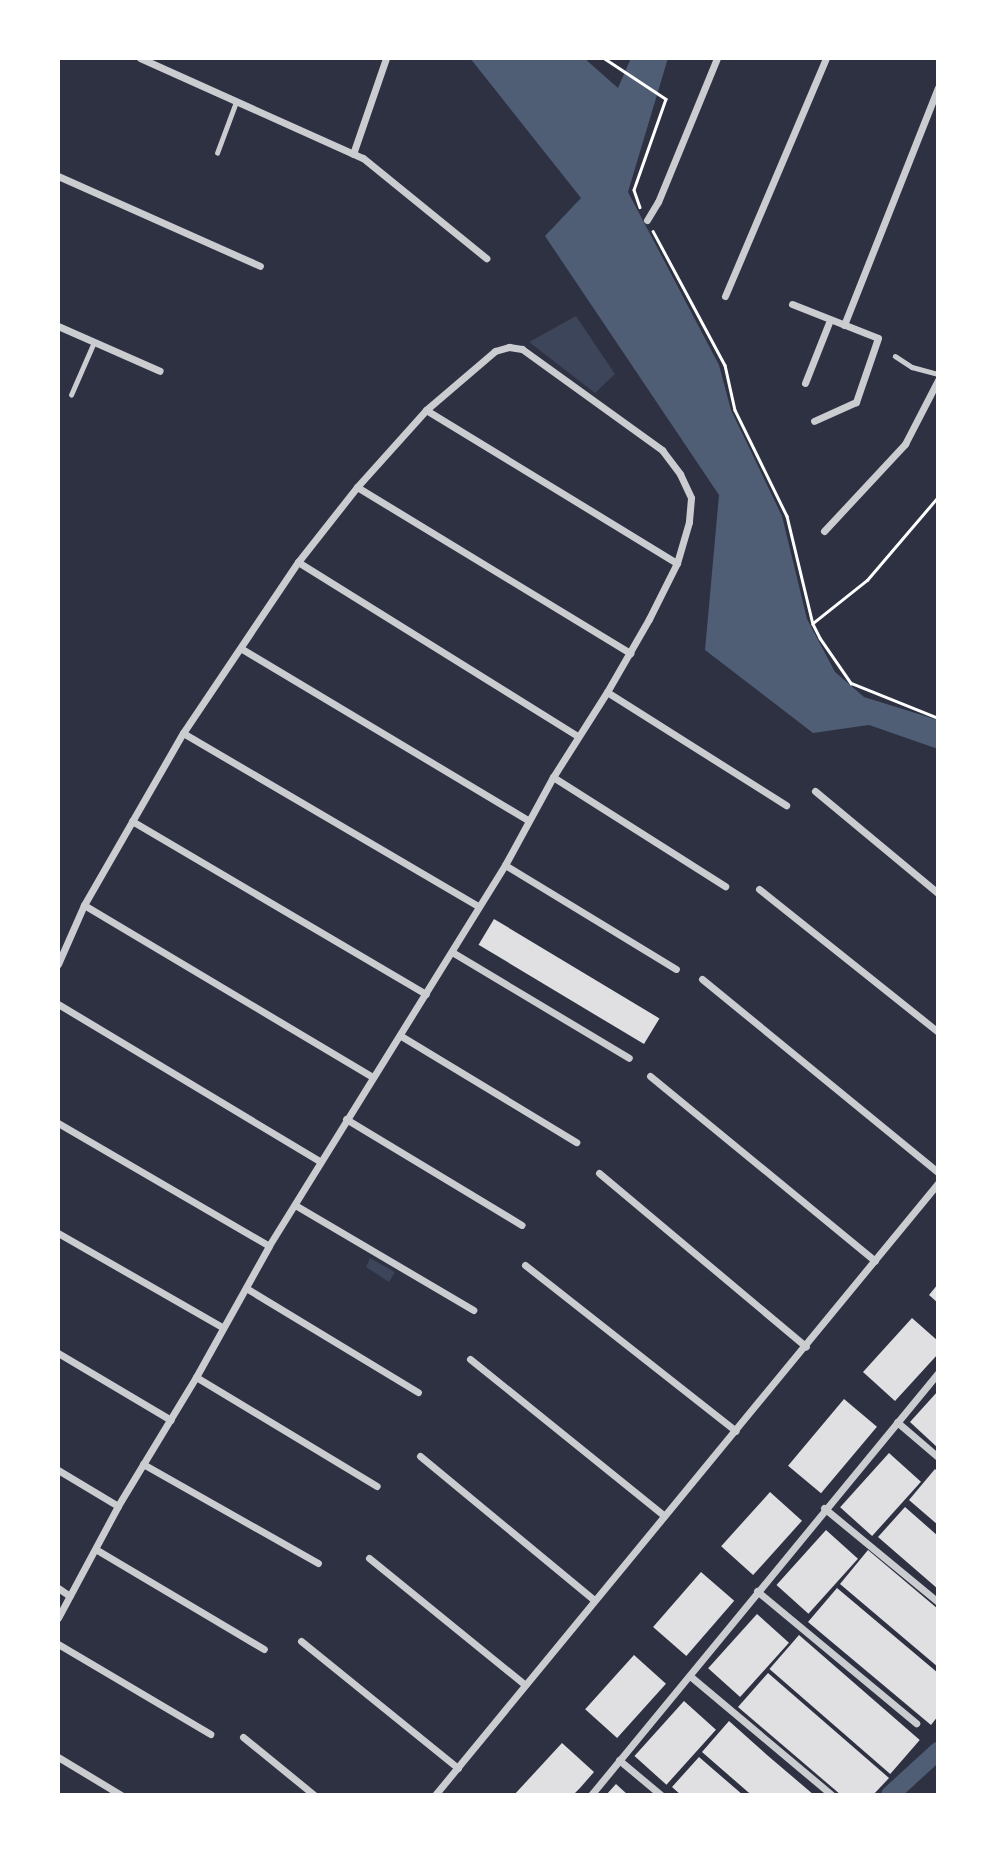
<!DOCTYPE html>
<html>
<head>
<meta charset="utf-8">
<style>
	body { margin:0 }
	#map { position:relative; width:996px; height:1853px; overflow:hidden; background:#2d3142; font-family:Rubik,sans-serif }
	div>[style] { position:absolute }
	.green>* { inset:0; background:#3c4559 }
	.water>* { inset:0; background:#4f5d75 }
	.canal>* { height:18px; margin:-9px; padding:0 9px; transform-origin:9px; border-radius:9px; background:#4f5d75 }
	.building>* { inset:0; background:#e0e0e3; transform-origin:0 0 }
	.path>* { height:2.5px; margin:-1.25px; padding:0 1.25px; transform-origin:1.25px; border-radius:1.25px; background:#fff }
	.service>* { height:4.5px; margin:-2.25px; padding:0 2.25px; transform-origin:2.25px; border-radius:2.25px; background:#caccd0 }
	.minor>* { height:7px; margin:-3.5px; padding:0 3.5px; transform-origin:3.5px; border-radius:3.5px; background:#caccd0 }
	span { translate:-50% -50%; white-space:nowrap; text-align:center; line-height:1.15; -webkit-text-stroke:7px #fff; paint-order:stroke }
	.frame { position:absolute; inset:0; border:60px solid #fff; pointer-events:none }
</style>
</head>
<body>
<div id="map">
	<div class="green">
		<div style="clip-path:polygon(576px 316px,615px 374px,595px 393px,529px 342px)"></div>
		<div style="clip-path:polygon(370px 1258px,395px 1272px,389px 1282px,366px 1267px)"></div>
	</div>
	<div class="water">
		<div style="clip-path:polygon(470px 58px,584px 58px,618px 88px,631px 58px,668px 58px,628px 192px,719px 365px,731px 410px,782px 516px,807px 619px,835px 672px,864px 697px,938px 720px,938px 749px,869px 725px,813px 733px,705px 650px,719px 495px,545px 236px,581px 198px)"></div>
	</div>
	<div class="canal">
		<div style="left:890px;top:1795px;width:65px;rotate:-42.5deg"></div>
	</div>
	<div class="building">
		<div style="left:494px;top:919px;width:193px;height:30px;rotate:31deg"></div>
		<div style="clip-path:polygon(938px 1284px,938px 1303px,929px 1295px)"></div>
		<div style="clip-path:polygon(912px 1318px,938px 1341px,938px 1354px,895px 1401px,863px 1372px)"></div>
		<div style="clip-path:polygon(938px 1391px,938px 1448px,910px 1422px)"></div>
		<div style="left:844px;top:1399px;width:43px;height:87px;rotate:40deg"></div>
		<div style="left:889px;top:1453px;width:43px;height:73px;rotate:42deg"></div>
		<div style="clip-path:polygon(935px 1469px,938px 1472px,938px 1525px,909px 1500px)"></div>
		<div style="left:770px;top:1492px;width:43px;height:73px;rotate:42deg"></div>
		<div style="clip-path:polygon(905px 1507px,938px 1536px,938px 1589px,878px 1537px)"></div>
		<div style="left:826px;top:1530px;width:43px;height:74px;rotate:42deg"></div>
		<div style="clip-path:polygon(868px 1550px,938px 1609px,938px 1667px,840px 1584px)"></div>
		<div style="left:701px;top:1572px;width:44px;height:73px;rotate:41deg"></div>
		<div style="clip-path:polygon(837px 1588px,938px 1673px,938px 1716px,931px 1725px,808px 1622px)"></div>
		<div style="left:757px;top:1614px;width:43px;height:73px;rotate:42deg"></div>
		<div style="left:799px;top:1635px;width:160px;height:45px;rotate:41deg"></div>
		<div style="left:634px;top:1655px;width:43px;height:73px;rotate:42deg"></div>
		<div style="clip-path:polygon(768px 1673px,889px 1778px,873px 1795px,841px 1795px,738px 1707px)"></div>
		<div style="left:684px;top:1701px;width:43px;height:74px;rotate:42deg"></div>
		<div style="clip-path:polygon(729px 1721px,767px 1755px,814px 1795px,752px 1795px,748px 1792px,702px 1752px)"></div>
		<div style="clip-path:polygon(562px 1743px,594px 1772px,580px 1788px,573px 1795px,514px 1795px)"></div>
		<div style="clip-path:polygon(699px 1757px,714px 1770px,743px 1795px,681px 1795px,672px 1787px)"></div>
		<div style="clip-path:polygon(616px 1784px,628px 1795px,606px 1795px)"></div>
	</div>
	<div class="path">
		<div style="left:604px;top:58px;width:74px;rotate:33.5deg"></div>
		<div style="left:666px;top:99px;width:96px;rotate:109.4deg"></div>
		<div style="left:634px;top:190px;width:18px;rotate:71deg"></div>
		<div style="left:653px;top:231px;width:152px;rotate:61.8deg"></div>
		<div style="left:725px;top:365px;width:46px;rotate:77.5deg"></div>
		<div style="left:735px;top:410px;width:118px;rotate:63.9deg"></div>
		<div style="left:787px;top:516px;width:111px;rotate:76.5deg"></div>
		<div style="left:813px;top:624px;width:16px;rotate:63deg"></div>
		<div style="left:820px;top:638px;width:55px;rotate:55.4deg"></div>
		<div style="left:851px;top:683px;width:94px;rotate:21.9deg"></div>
		<div style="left:813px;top:623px;width:69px;rotate:-38.5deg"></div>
		<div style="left:867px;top:580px;width:109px;rotate:-49.5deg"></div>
	</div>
	<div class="service">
		<div style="left:217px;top:153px;width:54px;rotate:-69.6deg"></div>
		<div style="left:895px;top:356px;width:20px;rotate:33deg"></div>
		<div style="left:912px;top:367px;width:27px;rotate:15deg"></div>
		<div style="left:71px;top:395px;width:58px;rotate:-66.5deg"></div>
	</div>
	<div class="minor">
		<div style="left:140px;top:58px;width:244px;rotate:24.2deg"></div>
		<div style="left:363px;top:158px;width:159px;rotate:39.1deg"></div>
		<div style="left:353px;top:154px;width:102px;rotate:-71deg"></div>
		<div style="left:58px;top:176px;width:221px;rotate:24deg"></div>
		<div style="left:647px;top:220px;width:21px;rotate:-59deg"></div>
		<div style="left:658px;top:202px;width:156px;rotate:-67.7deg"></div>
		<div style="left:725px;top:296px;width:259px;rotate:-67deg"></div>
		<div style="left:792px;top:304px;width:92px;rotate:21.6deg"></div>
		<div style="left:878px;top:338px;width:68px;rotate:109deg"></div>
		<div style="left:856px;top:402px;width:46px;rotate:155.7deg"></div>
		<div style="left:844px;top:325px;width:255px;rotate:-68.4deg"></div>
		<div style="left:58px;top:326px;width:111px;rotate:23.8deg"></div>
		<div style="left:805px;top:383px;width:68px;rotate:-68.4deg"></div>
		<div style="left:426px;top:410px;width:294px;rotate:31.4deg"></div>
		<div style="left:357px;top:487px;width:320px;rotate:31.3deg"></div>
		<div style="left:824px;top:531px;width:119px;rotate:-47deg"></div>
		<div style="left:905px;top:444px;width:72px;rotate:-62.7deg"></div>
		<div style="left:298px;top:562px;width:330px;rotate:31.9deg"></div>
		<div style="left:242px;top:649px;width:333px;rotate:30.9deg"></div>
		<div style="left:607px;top:692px;width:212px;rotate:32.3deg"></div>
		<div style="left:183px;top:733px;width:342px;rotate:30.4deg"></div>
		<div style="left:553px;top:777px;width:204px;rotate:32.4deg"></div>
		<div style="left:815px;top:791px;width:160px;rotate:39.7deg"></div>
		<div style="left:132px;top:821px;width:341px;rotate:30.5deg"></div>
		<div style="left:505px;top:865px;width:200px;rotate:31.3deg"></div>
		<div style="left:759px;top:889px;width:229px;rotate:38.6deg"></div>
		<div style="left:84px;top:905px;width:335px;rotate:30.8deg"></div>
		<div style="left:452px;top:952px;width:206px;rotate:30.9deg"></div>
		<div style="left:58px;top:964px;width:64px;rotate:-66.2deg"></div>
		<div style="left:84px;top:905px;width:198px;rotate:-60.1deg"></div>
		<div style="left:183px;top:733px;width:206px;rotate:-56.1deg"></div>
		<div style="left:298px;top:562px;width:95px;rotate:-51.8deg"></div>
		<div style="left:357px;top:487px;width:103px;rotate:-48.1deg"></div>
		<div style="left:426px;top:410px;width:91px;rotate:-40.5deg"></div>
		<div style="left:495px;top:351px;width:15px;rotate:-16deg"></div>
		<div style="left:509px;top:347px;width:13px;rotate:9deg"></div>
		<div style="left:522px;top:349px;width:173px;rotate:35.8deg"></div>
		<div style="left:662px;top:450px;width:30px;rotate:53deg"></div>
		<div style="left:680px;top:474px;width:26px;rotate:65deg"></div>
		<div style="left:691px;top:498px;width:24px;rotate:95deg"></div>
		<div style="left:689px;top:522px;width:43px;rotate:106.3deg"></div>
		<div style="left:677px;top:563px;width:63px;rotate:116.6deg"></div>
		<div style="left:649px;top:619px;width:84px;rotate:119.9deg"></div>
		<div style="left:607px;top:692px;width:101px;rotate:122.4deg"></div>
		<div style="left:553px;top:777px;width:100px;rotate:118.6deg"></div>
		<div style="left:505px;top:865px;width:448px;rotate:121.8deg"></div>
		<div style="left:269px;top:1246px;width:150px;rotate:119.1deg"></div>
		<div style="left:196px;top:1377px;width:151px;rotate:121.2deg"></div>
		<div style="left:118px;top:1506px;width:127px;rotate:118.2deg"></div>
		<div style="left:702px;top:979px;width:305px;rotate:39.3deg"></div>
		<div style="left:58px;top:1004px;width:305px;rotate:31deg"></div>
		<div style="left:401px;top:1036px;width:205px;rotate:31.2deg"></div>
		<div style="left:650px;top:1076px;width:291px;rotate:39.4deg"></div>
		<div style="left:346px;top:1119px;width:205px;rotate:31.1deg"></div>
		<div style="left:58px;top:1123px;width:244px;rotate:30.2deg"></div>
		<div style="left:599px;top:1173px;width:270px;rotate:40deg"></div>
		<div style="left:295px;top:1205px;width:207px;rotate:30.5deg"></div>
		<div style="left:58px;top:1233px;width:189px;rotate:29.8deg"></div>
		<div style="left:525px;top:1265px;width:268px;rotate:38.2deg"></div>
		<div style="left:246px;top:1288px;width:201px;rotate:31.2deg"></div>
		<div style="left:58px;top:1353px;width:131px;rotate:30.7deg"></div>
		<div style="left:470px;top:1359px;width:248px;rotate:38.9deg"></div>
		<div style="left:196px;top:1377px;width:211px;rotate:31.1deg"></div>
		<div style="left:897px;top:1422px;width:54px;rotate:40.5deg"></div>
		<div style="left:420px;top:1456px;width:226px;rotate:39.6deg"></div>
		<div style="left:143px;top:1464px;width:201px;rotate:29.5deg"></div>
		<div style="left:58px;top:1470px;width:70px;rotate:31deg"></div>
		<div style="left:824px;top:1508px;width:148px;rotate:39.5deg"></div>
		<div style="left:97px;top:1550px;width:194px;rotate:30.7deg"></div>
		<div style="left:369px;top:1558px;width:201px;rotate:39.1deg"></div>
		<div style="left:58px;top:1588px;width:14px;rotate:34deg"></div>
		<div style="left:757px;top:1591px;width:207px;rotate:39.7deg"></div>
		<div style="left:301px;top:1641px;width:202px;rotate:39deg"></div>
		<div style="left:58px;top:1644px;width:177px;rotate:30.6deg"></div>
		<div style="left:690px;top:1676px;width:185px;rotate:40deg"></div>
		<div style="left:243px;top:1737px;width:92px;rotate:39.2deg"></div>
		<div style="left:58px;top:1757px;width:74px;rotate:31.1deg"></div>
		<div style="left:619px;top:1760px;width:55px;rotate:39.8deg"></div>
		<div style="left:435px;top:1795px;width:792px;rotate:-50.58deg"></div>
		<div style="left:591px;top:1795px;width:546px;rotate:-50.57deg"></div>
	</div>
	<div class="frame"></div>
</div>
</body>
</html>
